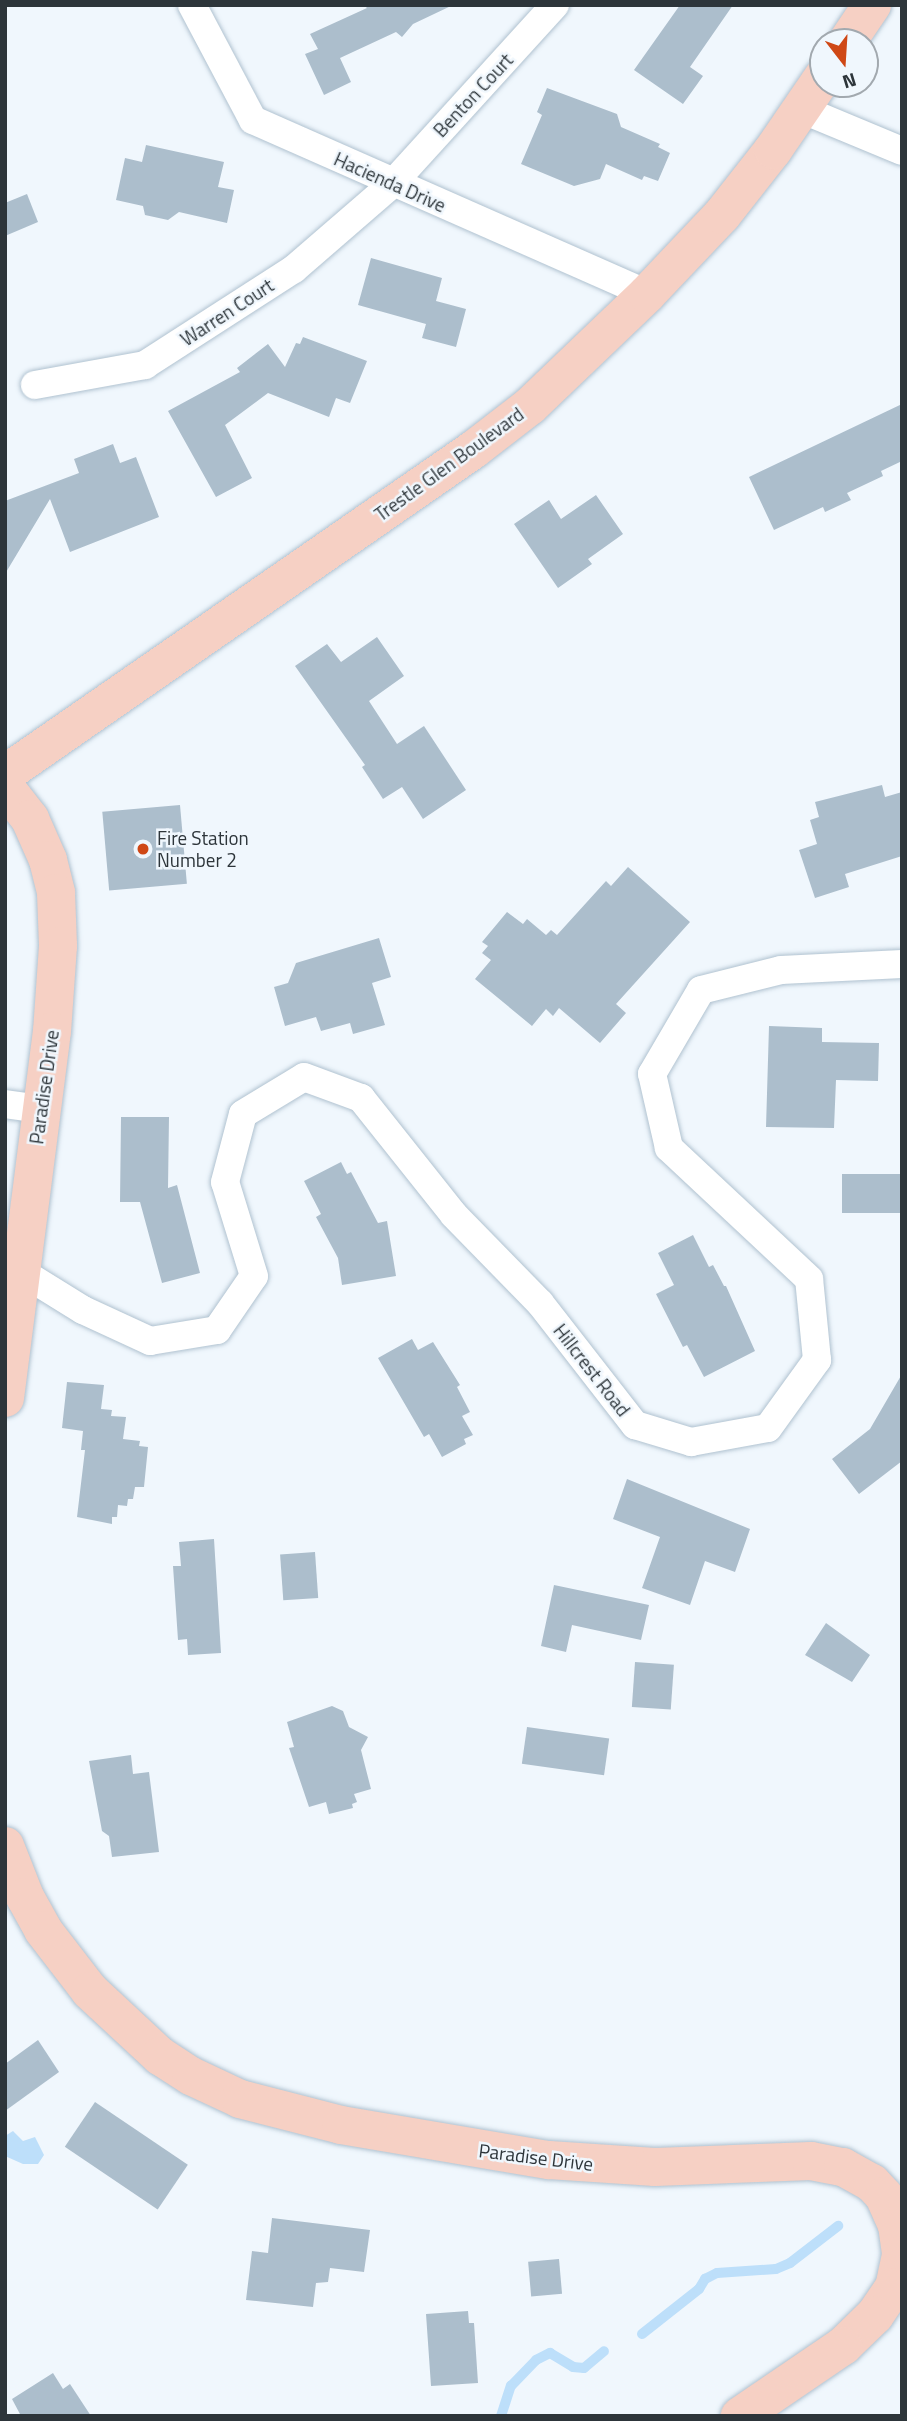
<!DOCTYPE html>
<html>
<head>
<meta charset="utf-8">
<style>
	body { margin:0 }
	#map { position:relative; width:907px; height:2421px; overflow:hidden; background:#f0f7fd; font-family:"Titillium Web",sans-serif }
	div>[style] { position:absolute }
	.water>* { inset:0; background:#bddffa }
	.stream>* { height:10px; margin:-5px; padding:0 5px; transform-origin:5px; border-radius:5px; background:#bddffa }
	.building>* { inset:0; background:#acbecc; transform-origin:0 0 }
	.roads { filter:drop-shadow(0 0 2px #b0c2d0) drop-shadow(0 0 2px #b0c2d0) }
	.street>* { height:28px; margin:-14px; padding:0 14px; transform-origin:14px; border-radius:14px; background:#fff }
	.secondary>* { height:38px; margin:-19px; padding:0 19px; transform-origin:19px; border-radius:19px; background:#f6d0c4 }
	.dots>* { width:19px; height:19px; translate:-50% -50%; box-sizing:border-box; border:4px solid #f0f7fd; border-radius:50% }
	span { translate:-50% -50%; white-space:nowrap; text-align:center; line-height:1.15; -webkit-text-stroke:5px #f0f7fd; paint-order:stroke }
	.street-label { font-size:19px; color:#2d353a }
	.poi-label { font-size:19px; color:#2d353a }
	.left { translate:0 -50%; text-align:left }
	.frame { position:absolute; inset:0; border:7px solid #2d353a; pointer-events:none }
	.north { position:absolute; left:809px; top:28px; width:70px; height:70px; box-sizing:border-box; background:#f0f7fd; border:2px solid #a2a9af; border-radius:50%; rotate:163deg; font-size:19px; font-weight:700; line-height:28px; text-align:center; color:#2d353a }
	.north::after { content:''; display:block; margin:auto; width:24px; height:32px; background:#cf4816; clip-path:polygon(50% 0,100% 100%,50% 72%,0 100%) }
</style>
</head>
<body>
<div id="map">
	<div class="water">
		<div style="clip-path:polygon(13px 2131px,23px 2141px,35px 2137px,44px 2155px,38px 2164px,23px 2164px,5px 2156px,5px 2136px)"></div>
	</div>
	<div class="stream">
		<div style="left:642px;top:2334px;width:73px;rotate:-38.3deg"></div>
		<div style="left:699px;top:2289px;width:12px;rotate:-59deg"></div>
		<div style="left:705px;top:2279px;width:13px;rotate:-27deg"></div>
		<div style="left:717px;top:2273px;width:59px;rotate:-3.9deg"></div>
		<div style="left:776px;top:2269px;width:15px;rotate:-23deg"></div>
		<div style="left:790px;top:2263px;width:61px;rotate:-37.6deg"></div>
		<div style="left:501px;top:2416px;width:32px;rotate:-72deg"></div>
		<div style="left:511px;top:2386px;width:36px;rotate:-46deg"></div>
		<div style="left:536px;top:2360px;width:16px;rotate:-27deg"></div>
		<div style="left:550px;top:2353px;width:27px;rotate:31deg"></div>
		<div style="left:573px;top:2367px;width:11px;rotate:5deg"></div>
		<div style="left:584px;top:2368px;width:26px;rotate:-40deg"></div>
	</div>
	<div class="building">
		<div style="clip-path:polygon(364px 5px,453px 5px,413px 24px,402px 37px,396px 32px,340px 58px,351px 82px,324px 95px,305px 54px,318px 49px,310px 34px,367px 8px)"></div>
		<div style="clip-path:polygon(680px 5px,733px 5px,690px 67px,703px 76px,683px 104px,634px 70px)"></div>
		<div style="clip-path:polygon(547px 88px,617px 114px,621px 127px,660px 144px,658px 147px,670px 153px,658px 181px,644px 176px,642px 180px,606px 164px,600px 179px,574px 186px,521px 164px,542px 115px,537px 112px)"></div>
		<div style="clip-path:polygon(146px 145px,224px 162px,218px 187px,234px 190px,227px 223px,179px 212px,168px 220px,145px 215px,143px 206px,116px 200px,125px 158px,142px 162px)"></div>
		<div style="clip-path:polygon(27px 194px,38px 222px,5px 236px,5px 203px)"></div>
		<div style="clip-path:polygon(371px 258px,442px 278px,436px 301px,466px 309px,456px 347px,422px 338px,426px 324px,358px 305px)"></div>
		<div style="clip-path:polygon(303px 337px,367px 361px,350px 403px,336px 398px,329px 417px,268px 393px,225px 425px,252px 478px,216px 497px,168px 411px,240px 372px,237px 368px,268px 344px,285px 367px,296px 343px,300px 344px)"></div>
		<div style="clip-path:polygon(902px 404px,902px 461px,881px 471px,883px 476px,847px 493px,851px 500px,825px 512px,823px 507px,774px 530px,749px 477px)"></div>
		<div style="clip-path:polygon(113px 444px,120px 463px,136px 457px,159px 517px,70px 552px,50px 499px,5px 574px,5px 501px,79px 473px,74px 459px)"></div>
		<div style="clip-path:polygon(596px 495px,623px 534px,588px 559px,592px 564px,558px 588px,514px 524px,549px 500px,561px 519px)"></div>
		<div style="clip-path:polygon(377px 637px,404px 676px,369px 701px,397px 744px,424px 726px,466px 790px,423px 819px,402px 787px,383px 799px,362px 767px,365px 765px,295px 666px,327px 644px,341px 662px)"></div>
		<div style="clip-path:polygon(882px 785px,885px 797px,902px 792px,902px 856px,845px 874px,849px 887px,815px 898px,799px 850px,817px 844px,810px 820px,819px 817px,815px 802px)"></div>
		<div style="left:180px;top:805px;width:79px;height:78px;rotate:85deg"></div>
		<div style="clip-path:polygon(628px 867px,690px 922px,616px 1004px,626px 1013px,600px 1043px,559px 1008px,553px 1016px,546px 1009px,532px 1026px,475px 979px,491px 960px,482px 953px,488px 946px,482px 942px,507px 912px,523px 924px,527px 919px,546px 935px,551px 930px,557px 935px,606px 881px,611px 886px)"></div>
		<div style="clip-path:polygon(379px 938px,391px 977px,372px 983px,385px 1025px,353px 1034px,350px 1023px,321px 1031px,316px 1017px,285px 1026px,274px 987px,288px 983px,296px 963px)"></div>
		<div style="clip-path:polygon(769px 1026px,822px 1028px,822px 1042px,879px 1043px,878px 1081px,836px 1080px,834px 1128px,766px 1127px)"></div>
		<div style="clip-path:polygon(121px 1117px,169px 1117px,168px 1188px,177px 1185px,200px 1273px,162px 1283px,140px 1202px,120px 1202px)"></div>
		<div style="clip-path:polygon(341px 1162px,347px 1174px,351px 1172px,378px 1223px,387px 1221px,396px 1276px,342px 1285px,338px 1258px,316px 1217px,321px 1214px,304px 1181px)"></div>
		<div style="left:902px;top:1174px;width:39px;height:60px;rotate:90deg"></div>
		<div style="clip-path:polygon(693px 1235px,709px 1267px,713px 1265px,724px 1286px,726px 1286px,755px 1351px,704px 1377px,687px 1345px,683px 1347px,656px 1294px,674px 1285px,658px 1253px)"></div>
		<div style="clip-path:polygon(412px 1339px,418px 1350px,433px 1342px,460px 1385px,457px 1387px,470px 1412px,462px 1416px,473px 1435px,464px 1439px,466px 1444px,442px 1457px,429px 1434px,424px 1437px,378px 1358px)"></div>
		<div style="clip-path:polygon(902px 1374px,902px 1461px,859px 1494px,832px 1459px,870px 1429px)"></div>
		<div style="clip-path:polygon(67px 1382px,104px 1385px,101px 1409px,112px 1410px,111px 1416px,126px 1417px,123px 1439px,140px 1441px,139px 1446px,148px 1447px,144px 1487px,135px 1487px,133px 1499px,128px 1499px,127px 1506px,118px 1505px,117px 1517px,112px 1517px,112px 1524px,77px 1517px,85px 1450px,81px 1450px,83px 1431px,62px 1428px)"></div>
		<div style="clip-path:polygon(627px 1479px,750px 1529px,735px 1572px,705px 1561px,690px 1605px,642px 1588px,660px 1537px,613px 1519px)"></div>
		<div style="clip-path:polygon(214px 1539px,221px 1653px,188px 1655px,187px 1639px,178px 1640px,173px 1566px,181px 1566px,179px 1542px)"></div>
		<div style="left:315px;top:1552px;width:46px;height:35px;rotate:86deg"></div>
		<div style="clip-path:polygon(554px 1585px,649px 1605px,641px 1640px,572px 1625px,566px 1652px,541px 1646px)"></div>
		<div style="clip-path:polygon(826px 1623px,870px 1655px,852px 1682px,805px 1655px)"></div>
		<div style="left:635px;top:1662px;width:39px;height:45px;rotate:4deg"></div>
		<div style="clip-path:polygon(332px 1706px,343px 1711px,349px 1727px,368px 1737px,361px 1750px,371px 1789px,354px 1794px,357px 1802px,352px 1804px,353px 1808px,329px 1814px,326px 1802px,309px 1807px,289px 1748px,294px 1747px,287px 1722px)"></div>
		<div style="left:527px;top:1727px;width:83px;height:37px;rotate:8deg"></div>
		<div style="clip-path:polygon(131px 1755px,133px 1774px,149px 1772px,159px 1852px,112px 1857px,109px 1836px,102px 1831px,89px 1761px)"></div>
		<div style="clip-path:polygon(38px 2040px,59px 2072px,5px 2111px,5px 2064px)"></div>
		<div style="left:95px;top:2102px;width:112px;height:54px;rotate:34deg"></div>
		<div style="clip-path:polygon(272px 2218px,370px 2230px,364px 2272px,330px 2268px,328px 2282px,316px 2283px,313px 2307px,246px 2300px,252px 2251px,268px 2253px)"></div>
		<div style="left:559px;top:2259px;width:35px;height:31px;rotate:85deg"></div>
		<div style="clip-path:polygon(468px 2311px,469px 2323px,474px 2323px,478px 2383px,431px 2386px,426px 2314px)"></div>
		<div style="clip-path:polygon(53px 2373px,63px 2389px,70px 2384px,91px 2416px,21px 2416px,12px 2399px)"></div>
	</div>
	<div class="roads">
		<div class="street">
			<div style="left:192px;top:5px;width:130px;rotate:62.1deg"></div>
			<div style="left:253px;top:120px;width:431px;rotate:23.8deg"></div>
			<div style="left:801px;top:109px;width:109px;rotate:22.6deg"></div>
			<div style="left:35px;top:385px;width:112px;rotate:-10.3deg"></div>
			<div style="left:145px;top:365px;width:177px;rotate:-32.8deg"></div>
			<div style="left:294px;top:269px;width:130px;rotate:-40.9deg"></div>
			<div style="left:392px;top:184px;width:242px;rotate:-47.7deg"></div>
			<div style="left:5px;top:1104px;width:37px;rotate:8deg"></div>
			<div style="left:20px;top:1271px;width:74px;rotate:31.8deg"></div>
			<div style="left:83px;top:1310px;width:74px;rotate:24.8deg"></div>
			<div style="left:150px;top:1341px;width:68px;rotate:-9.3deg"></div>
			<div style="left:217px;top:1330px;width:65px;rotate:-55.6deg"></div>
			<div style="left:254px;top:1276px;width:98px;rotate:-107.1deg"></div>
			<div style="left:225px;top:1182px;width:70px;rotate:-75.2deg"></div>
			<div style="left:243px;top:1114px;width:71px;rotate:-31.2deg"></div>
			<div style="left:304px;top:1077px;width:61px;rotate:20.2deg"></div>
			<div style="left:361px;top:1098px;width:149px;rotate:51.5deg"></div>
			<div style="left:454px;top:1215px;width:123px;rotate:45.7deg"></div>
			<div style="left:540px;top:1303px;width:155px;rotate:52.1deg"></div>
			<div style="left:635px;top:1425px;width:59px;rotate:16.9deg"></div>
			<div style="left:691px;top:1442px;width:78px;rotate:-10.3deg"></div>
			<div style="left:768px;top:1428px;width:84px;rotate:-54.2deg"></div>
			<div style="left:817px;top:1360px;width:81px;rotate:-95.6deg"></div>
			<div style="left:809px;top:1279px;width:192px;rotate:-136.9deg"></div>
			<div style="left:669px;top:1148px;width:76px;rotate:-102.9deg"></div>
			<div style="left:652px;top:1074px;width:97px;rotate:-59.7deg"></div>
			<div style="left:701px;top:990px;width:82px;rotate:-14deg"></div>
			<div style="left:781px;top:970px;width:121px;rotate:-2.8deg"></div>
		</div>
		<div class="secondary">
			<div style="left:847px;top:42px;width:45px;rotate:-56deg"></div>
			<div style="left:5px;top:774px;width:569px;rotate:-34.7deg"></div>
			<div style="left:473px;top:450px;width:72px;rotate:-37.7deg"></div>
			<div style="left:530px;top:406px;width:162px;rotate:-43.7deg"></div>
			<div style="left:647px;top:294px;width:109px;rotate:-46.5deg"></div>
			<div style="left:722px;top:215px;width:83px;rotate:-51.9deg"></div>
			<div style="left:773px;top:150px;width:88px;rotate:-55.6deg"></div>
			<div style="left:5px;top:787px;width:41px;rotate:52deg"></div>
			<div style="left:30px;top:819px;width:45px;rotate:66.3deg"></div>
			<div style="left:48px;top:860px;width:34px;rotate:76deg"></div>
			<div style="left:56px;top:893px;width:53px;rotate:87.8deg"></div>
			<div style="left:58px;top:946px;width:85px;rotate:94deg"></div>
			<div style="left:52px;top:1031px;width:370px;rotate:97.3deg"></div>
			<div style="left:5px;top:1846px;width:55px;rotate:68.6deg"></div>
			<div style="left:25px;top:1897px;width:38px;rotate:61deg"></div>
			<div style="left:43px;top:1930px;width:77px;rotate:52.4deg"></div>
			<div style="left:90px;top:1991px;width:96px;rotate:42.9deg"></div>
			<div style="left:160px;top:2056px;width:37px;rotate:33deg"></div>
			<div style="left:191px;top:2076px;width:54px;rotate:25.1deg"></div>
			<div style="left:240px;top:2099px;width:104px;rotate:14.4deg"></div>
			<div style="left:341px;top:2125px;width:211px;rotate:9.6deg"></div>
			<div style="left:549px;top:2160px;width:106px;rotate:3.8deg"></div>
			<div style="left:655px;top:2167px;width:156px;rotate:-2.2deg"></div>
			<div style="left:811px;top:2161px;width:33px;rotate:11deg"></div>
			<div style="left:843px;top:2167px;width:33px;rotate:29deg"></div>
			<div style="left:872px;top:2183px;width:18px;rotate:47deg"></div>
			<div style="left:884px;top:2196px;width:32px;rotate:66deg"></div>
			<div style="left:897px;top:2225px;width:30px;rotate:82deg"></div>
			<div style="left:901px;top:2255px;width:33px;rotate:102deg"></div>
			<div style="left:894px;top:2287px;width:34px;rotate:124deg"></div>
			<div style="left:875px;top:2315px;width:45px;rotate:135.9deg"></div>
			<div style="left:843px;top:2346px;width:125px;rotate:145.8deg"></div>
		</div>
	</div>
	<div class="dots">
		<div style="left:143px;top:849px;background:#cf4816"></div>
	</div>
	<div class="street-label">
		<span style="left:473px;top:95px;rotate:-47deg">Benton Court</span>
		<span style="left:390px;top:182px;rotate:24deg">Hacienda Drive</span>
		<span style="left:227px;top:312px;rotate:-33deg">Warren Court</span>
		<span style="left:449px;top:464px;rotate:-36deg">Trestle Glen Boulevard</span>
		<span style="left:44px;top:1087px;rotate:-82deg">Paradise Drive</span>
		<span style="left:592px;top:1370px;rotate:52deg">Hillcrest Road</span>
		<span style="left:536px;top:2157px;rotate:7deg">Paradise Drive</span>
	</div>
	<div class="poi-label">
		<span class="left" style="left:157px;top:849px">Fire Station<br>Number 2</span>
	</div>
	<div class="frame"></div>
	<div class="north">N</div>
</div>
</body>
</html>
